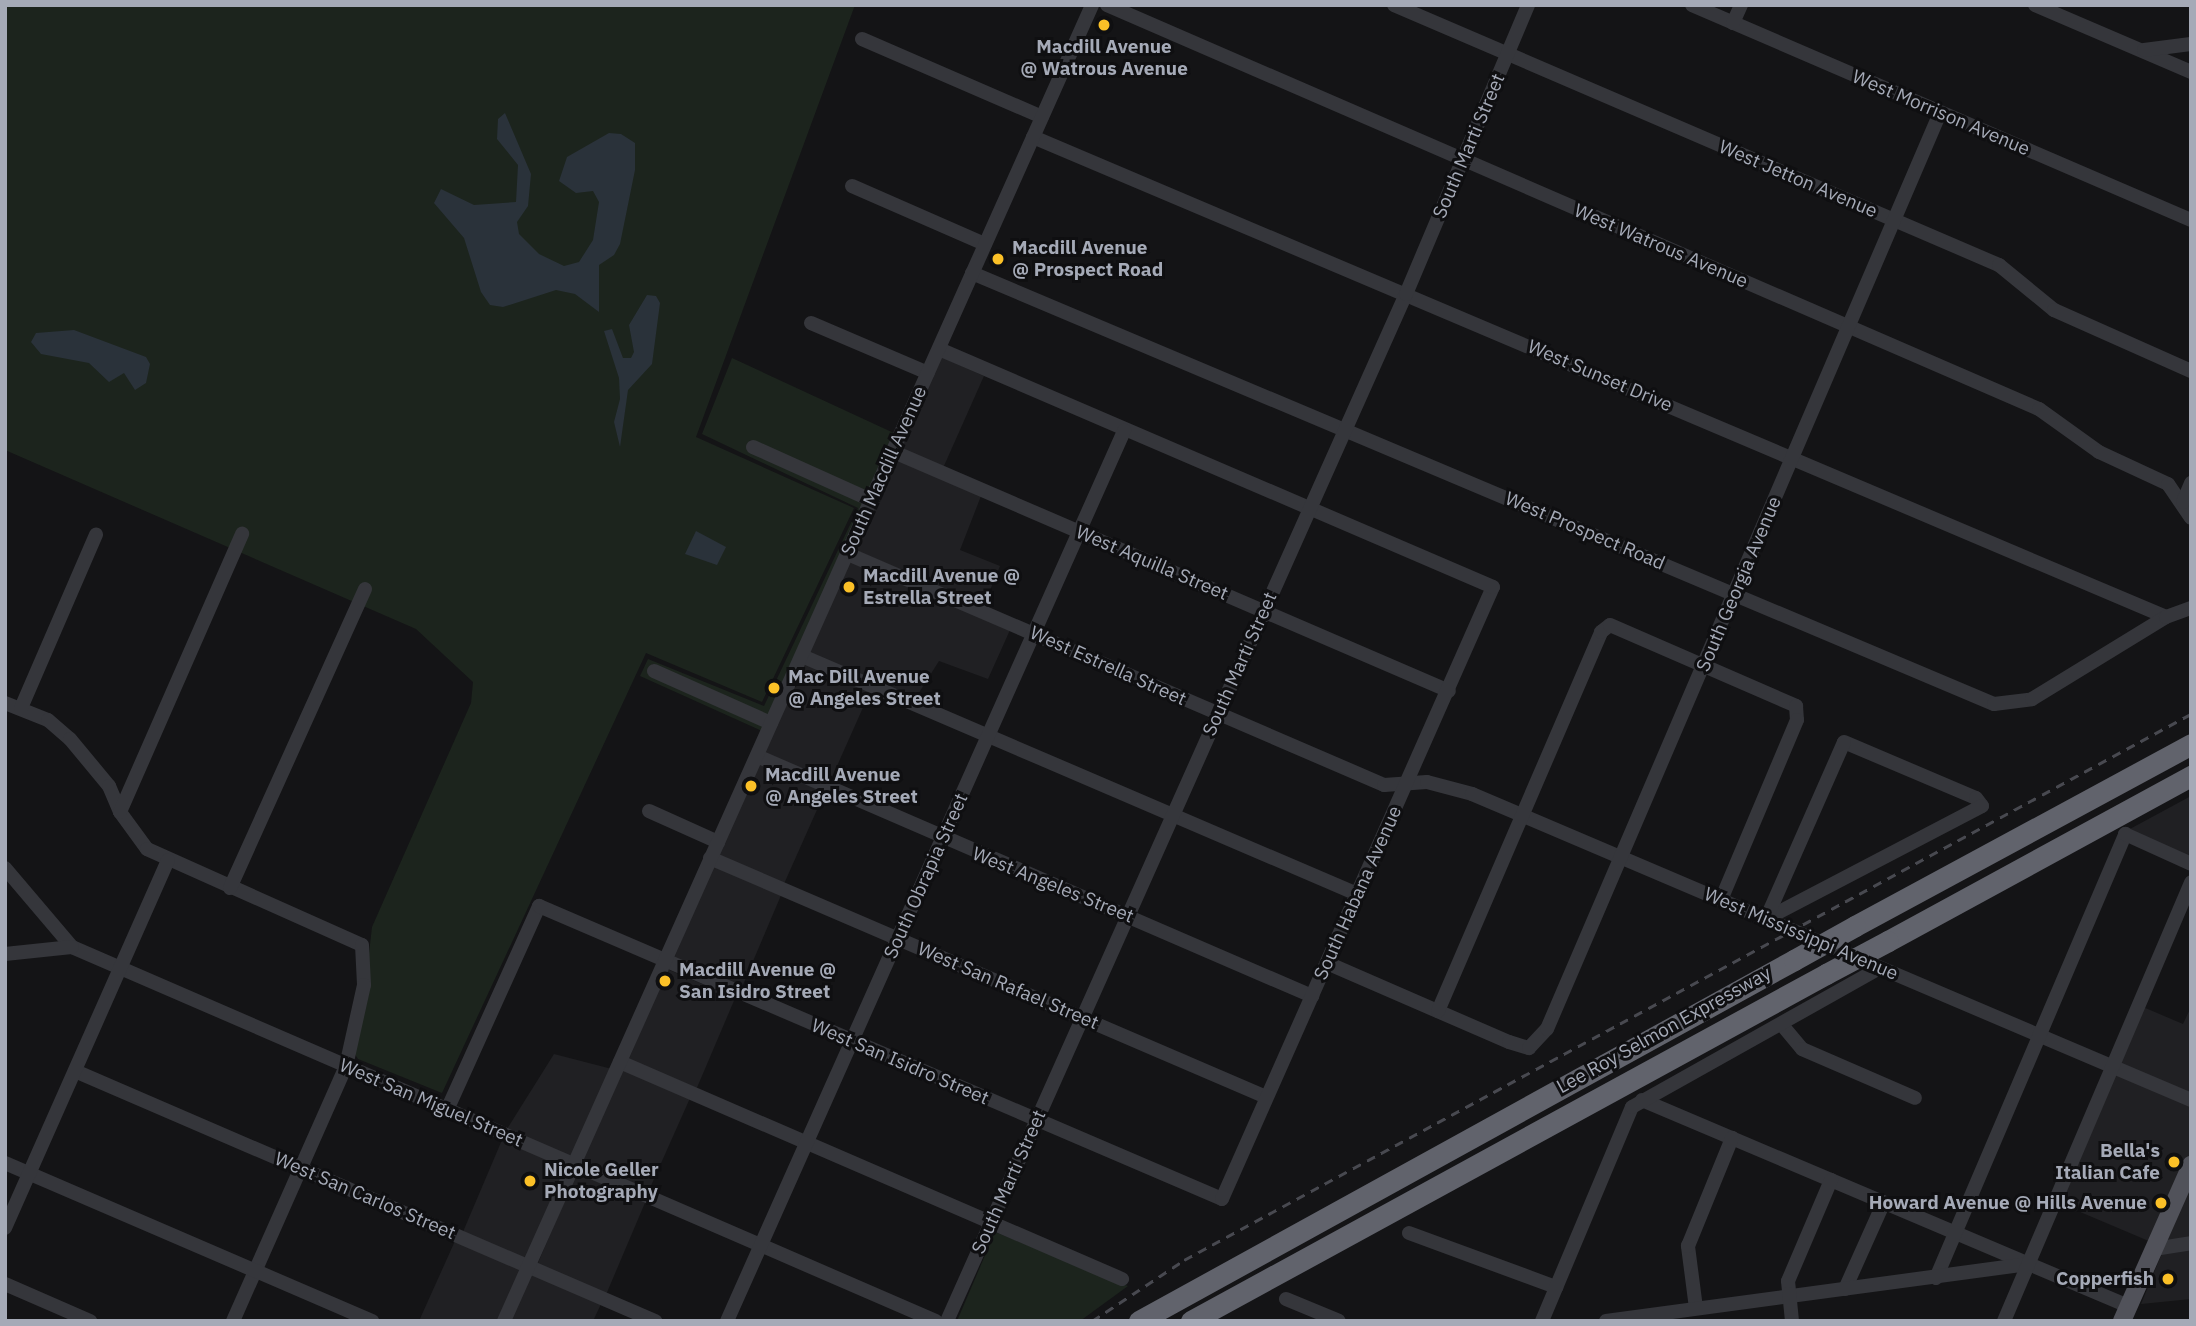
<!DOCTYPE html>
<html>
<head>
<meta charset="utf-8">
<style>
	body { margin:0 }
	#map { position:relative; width:2196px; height:1326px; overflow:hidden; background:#141416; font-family:"IBM Plex Sans",sans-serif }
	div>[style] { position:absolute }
	.built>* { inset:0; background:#202023; transform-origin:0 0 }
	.green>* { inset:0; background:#1c241d }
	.water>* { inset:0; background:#2a323a }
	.minor>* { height:14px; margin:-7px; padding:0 7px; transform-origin:7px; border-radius:7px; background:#35363b }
	.major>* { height:18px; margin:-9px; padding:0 9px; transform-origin:9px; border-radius:9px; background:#51525a }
	.highway>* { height:21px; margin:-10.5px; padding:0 10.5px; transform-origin:10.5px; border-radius:10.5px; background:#61636c }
	.rail>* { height:2.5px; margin-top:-1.25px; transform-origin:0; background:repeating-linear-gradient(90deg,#484950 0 9px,transparent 0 16px) }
	.highway-bridge>* { height:21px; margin:-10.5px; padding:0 10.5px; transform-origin:10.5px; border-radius:10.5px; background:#61636c }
	.dots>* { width:19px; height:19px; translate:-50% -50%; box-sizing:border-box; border:4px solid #0f0f11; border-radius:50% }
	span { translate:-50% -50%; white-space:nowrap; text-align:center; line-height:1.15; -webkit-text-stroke:6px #0f0f11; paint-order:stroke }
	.poi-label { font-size:19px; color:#a5aab7; font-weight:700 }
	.left { translate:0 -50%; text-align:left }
	.right { translate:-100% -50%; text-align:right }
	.street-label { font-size:19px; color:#a5aab7 }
	.frame { position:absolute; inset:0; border:7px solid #a5aab7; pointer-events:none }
</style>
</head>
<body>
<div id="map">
	<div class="built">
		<div style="left:941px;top:357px;width:47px;height:100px;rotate:24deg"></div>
		<div style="clip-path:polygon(896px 459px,981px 496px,960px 550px,1000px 566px,984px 605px,855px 550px)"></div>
		<div style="clip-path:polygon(850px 561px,1010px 630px,988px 679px,939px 661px,915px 699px,809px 653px)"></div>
		<div style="left:804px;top:663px;width:72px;height:98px;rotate:24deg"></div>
		<div style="left:759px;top:763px;width:72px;height:101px;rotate:24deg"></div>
		<div style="clip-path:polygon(2191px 796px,2191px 858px,2128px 830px)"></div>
		<div style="left:713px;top:866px;width:74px;height:101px;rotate:23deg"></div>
		<div style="left:667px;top:969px;width:74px;height:98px;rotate:23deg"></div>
		<div style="clip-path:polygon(2143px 1007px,2183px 1024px,2191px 1007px,2191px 1094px,2120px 1064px)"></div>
		<div style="clip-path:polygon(554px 1054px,612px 1069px,572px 1157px,507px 1129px)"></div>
		<div style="left:622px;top:1069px;width:74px;height:101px;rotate:24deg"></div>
		<div style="clip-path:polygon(2115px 1074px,2191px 1106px,2191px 1152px,2151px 1242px,2059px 1203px)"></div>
		<div style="left:502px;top:1140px;width:71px;height:100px;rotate:23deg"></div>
		<div style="left:577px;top:1171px;width:75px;height:102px;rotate:23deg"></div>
		<div style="clip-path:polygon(2191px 1177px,2191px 1237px,2162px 1242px)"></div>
		<div style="clip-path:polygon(455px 1241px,522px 1270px,499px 1321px,419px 1321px)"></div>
		<div style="clip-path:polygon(2191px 1248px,2191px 1299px,2141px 1304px,2162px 1253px)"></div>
		<div style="clip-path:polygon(531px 1274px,601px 1304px,593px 1321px,510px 1321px)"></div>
	</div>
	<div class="green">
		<div style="clip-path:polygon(5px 5px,855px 5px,696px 437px,854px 508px,762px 702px,646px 653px,442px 1093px,358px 1059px,351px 1048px,362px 1015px,372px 927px,471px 703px,473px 682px,416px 629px,5px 450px)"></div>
		<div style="clip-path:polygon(732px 358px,896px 434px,869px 493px,750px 440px,747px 450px,865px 503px,769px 716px,652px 664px,648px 674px,764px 727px,762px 731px,640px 676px,648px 659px,764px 706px,858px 508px,702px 434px)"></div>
		<div style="clip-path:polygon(995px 1232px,1128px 1286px,1080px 1321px,957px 1321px)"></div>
	</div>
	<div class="water">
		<div style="clip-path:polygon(505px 113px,531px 174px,528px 206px,517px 222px,519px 234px,539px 254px,564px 266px,579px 262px,593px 240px,599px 202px,593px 191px,576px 193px,559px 181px,567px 157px,609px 133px,621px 134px,635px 143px,635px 170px,620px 244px,614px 255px,599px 265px,599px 312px,575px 294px,556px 290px,503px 307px,490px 305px,481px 292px,464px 238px,434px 203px,441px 189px,474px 205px,516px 202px,518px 165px,497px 139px,498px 119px)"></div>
		<div style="clip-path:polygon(647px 295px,656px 296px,660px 303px,652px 364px,628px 390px,620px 447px,614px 422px,620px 399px,619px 378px,604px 331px,612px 329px,623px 358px,631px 358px,634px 352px,629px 325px)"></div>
		<div style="clip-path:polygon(74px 330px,146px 357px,150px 364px,146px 383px,135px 390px,124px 373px,109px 382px,89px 363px,41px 354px,31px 342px,36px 333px)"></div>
		<div style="clip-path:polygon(696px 531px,726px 547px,717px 565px,685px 554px)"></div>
	</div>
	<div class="minor">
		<div style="left:1107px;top:5px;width:1016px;rotate:23.44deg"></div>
		<div style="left:2039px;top:409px;width:74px;rotate:35.6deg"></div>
		<div style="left:2099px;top:452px;width:76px;rotate:24.9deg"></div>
		<div style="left:2168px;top:484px;width:41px;rotate:55.9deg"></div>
		<div style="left:1394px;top:5px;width:659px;rotate:23.26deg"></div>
		<div style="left:1999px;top:265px;width:71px;rotate:39.3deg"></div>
		<div style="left:2054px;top:310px;width:150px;rotate:24deg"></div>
		<div style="left:1692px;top:5px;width:543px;rotate:23.31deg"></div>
		<div style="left:2035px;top:5px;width:170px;rotate:23.2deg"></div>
		<div style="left:1733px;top:23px;width:20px;rotate:-66deg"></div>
		<div style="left:862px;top:39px;width:196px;rotate:23.4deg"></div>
		<div style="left:2144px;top:50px;width:47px;rotate:-7.3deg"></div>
		<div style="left:1033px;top:137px;width:1230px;rotate:22.96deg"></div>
		<div style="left:852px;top:186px;width:145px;rotate:23.6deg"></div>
		<div style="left:972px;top:273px;width:1109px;rotate:22.87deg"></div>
		<div style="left:1994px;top:704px;width:38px;rotate:-7deg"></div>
		<div style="left:2032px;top:699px;width:157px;rotate:-31.5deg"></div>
		<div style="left:2166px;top:617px;width:27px;rotate:-20deg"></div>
		<div style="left:811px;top:323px;width:127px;rotate:23.1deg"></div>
		<div style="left:753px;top:447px;width:129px;rotate:24.2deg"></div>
		<div style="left:894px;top:452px;width:604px;rotate:23.3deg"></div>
		<div style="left:2183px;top:502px;width:21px;rotate:-67deg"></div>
		<div style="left:848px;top:554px;width:584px;rotate:23.31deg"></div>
		<div style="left:1384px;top:785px;width:43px;rotate:-4deg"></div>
		<div style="left:1427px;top:782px;width:47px;rotate:14.9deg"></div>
		<div style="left:1472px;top:794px;width:781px;rotate:23.05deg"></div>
		<div style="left:802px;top:656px;width:604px;rotate:23.21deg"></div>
		<div style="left:654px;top:671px;width:128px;rotate:24deg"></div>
		<div style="left:5px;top:703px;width:46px;rotate:21.6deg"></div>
		<div style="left:48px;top:720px;width:29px;rotate:41deg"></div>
		<div style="left:70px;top:739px;width:61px;rotate:50.3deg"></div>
		<div style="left:109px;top:786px;width:28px;rotate:67deg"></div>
		<div style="left:120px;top:812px;width:46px;rotate:53.9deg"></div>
		<div style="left:147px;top:849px;width:235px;rotate:24.1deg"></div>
		<div style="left:362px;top:945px;width:40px;rotate:87.1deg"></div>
		<div style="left:364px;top:985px;width:83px;rotate:102.5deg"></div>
		<div style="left:346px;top:1066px;width:279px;rotate:113.9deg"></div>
		<div style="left:21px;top:708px;width:189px;rotate:-66.6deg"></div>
		<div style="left:1844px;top:742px;width:143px;rotate:23deg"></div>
		<div style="left:1976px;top:798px;width:10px;rotate:53deg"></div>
		<div style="left:1982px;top:806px;width:244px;rotate:152.4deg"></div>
		<div style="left:1766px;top:919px;width:193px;rotate:-66.2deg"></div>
		<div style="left:757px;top:756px;width:605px;rotate:23.39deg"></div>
		<div style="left:649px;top:811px;width:76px;rotate:24.2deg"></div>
		<div style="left:120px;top:812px;width:304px;rotate:-66.3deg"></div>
		<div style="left:710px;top:858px;width:605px;rotate:23.26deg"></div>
		<div style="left:5px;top:868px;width:104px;rotate:49.7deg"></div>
		<div style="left:72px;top:947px;width:941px;rotate:23.41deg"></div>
		<div style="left:230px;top:888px;width:328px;rotate:-65.7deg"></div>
		<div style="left:5px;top:954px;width:67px;rotate:-6deg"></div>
		<div style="left:1327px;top:963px;width:198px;rotate:23.5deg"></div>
		<div style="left:1509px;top:1042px;width:21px;rotate:17deg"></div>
		<div style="left:1529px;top:1048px;width:26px;rotate:-47deg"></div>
		<div style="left:1547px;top:1029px;width:997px;rotate:-66.78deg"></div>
		<div style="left:1438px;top:1011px;width:413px;rotate:-66.7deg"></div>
		<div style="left:1601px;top:632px;width:11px;rotate:-38deg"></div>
		<div style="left:1610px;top:625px;width:203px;rotate:23.5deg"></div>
		<div style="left:1796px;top:706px;width:14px;rotate:86deg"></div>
		<div style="left:1797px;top:720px;width:195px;rotate:112.9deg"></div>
		<div style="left:1782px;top:1025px;width:31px;rotate:50deg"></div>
		<div style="left:1802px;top:1049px;width:123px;rotate:23.4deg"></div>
		<div style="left:620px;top:1062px;width:547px;rotate:23.38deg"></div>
		<div style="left:75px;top:1071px;width:632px;rotate:23.32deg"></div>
		<div style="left:1642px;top:1100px;width:528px;rotate:22.97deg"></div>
		<div style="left:447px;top:1110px;width:224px;rotate:-65.7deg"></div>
		<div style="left:539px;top:906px;width:743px;rotate:23.22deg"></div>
		<div style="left:1222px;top:1199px;width:669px;rotate:-66.12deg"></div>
		<div style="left:1493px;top:587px;width:603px;rotate:-156.75deg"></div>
		<div style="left:5px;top:1163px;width:400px;rotate:23.3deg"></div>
		<div style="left:5px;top:1228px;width:402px;rotate:-66.1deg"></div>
		<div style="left:1409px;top:1233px;width:157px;rotate:20.2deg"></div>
		<div style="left:2154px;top:1249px;width:37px;rotate:-9deg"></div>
		<div style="left:1936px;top:1278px;width:483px;rotate:-66.9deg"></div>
		<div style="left:2125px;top:834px;width:72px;rotate:24.4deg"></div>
		<div style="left:5px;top:1284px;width:93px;rotate:23.5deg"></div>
		<div style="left:1845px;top:1289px;width:95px;rotate:-65.9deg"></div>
		<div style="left:1286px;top:1299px;width:57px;rotate:22.5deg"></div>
		<div style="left:1696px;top:1308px;width:63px;rotate:-97.4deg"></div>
		<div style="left:1688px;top:1246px;width:117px;rotate:-67.8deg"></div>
		<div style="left:504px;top:1321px;width:1441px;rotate:-65.92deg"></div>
		<div style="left:727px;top:1321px;width:975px;rotate:-65.96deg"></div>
		<div style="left:947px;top:1321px;width:1125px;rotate:-65.92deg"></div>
		<div style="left:1406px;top:294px;width:314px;rotate:-67.1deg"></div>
		<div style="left:1542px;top:1321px;width:232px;rotate:-67.2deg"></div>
		<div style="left:1632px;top:1107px;width:284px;rotate:-29.3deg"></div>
		<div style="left:1606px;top:1321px;width:424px;rotate:-7.7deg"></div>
		<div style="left:1792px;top:1321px;width:40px;rotate:-95.7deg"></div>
		<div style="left:1788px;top:1281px;width:110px;rotate:-66.9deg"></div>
		<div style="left:2004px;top:1321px;width:477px;rotate:-66.9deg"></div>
	</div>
	<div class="major">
		<div style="left:2122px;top:1321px;width:171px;rotate:-66.1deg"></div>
	</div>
	<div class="highway">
		<div style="left:1855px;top:926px;width:382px;rotate:-28.4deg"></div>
		<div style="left:1888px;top:941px;width:345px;rotate:-28.6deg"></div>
		<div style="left:1139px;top:1321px;width:748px;rotate:-28.86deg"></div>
		<div style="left:1191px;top:1321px;width:724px;rotate:-28.65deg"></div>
	</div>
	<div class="rail">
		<div style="left:1092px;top:1321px;width:110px;rotate:-33.5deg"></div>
		<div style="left:1184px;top:1260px;width:1145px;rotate:-28.47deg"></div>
	</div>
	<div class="highway-bridge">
		<div style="left:1794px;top:960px;width:70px;rotate:-29.1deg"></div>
		<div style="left:1826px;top:974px;width:70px;rotate:-28deg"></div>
	</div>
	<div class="dots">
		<div style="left:1104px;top:25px;background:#fbc027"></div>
		<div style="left:998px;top:259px;background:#fbc027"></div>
		<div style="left:849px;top:587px;background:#fbc027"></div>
		<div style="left:774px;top:688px;background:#fbc027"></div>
		<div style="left:751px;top:786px;background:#fbc027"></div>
		<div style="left:665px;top:981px;background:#fbc027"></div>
		<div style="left:2174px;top:1162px;background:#fbc027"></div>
		<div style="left:530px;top:1181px;background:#fbc027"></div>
		<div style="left:2161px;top:1203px;background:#fbc027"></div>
		<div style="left:2168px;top:1279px;background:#fbc027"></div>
	</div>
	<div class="poi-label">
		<span style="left:1104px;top:58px">Macdill Avenue<br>@ Watrous Avenue</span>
		<span class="left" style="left:1012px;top:259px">Macdill Avenue<br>@ Prospect Road</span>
		<span class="left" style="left:863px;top:587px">Macdill Avenue @<br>Estrella Street</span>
		<span class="left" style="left:788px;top:688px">Mac Dill Avenue<br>@ Angeles Street</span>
		<span class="left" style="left:765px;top:786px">Macdill Avenue<br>@ Angeles Street</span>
		<span class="left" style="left:679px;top:981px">Macdill Avenue @<br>San Isidro Street</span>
		<span class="right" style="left:2160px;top:1162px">Bella's<br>Italian Cafe</span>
		<span class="left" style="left:544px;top:1181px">Nicole Geller<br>Photography</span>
		<span class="right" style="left:2147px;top:1203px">Howard Avenue @ Hills Avenue</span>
		<span class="right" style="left:2154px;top:1279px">Copperfish</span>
	</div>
	<div class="street-label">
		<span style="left:1941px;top:113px;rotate:23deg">West Morrison Avenue</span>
		<span style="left:1469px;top:146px;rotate:-67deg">South Marti Street</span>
		<span style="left:1798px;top:179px;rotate:23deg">West Jetton Avenue</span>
		<span style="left:1661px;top:246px;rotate:23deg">West Watrous Avenue</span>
		<span style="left:1600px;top:376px;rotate:23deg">West Sunset Drive</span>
		<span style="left:884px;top:471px;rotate:-66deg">South Macdill Avenue</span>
		<span style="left:1585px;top:531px;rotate:23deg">West Prospect Road</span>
		<span style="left:1152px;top:563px;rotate:23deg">West Aquilla Street</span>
		<span style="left:1739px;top:584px;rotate:-67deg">South Georgia Avenue</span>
		<span style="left:1240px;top:664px;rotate:-66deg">South Marti Street</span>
		<span style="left:1108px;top:666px;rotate:24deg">West Estrella Street</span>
		<span style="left:926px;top:876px;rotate:-66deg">South Obrapia Street</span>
		<span style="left:1053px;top:885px;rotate:22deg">West Angeles Street</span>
		<span style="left:1358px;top:893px;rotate:-66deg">South Habana Avenue</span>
		<span style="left:1801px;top:934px;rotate:23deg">West Mississippi Avenue</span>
		<span style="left:1008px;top:986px;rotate:23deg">West San Rafael Street</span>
		<span style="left:1664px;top:1030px;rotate:-29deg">Lee Roy Selmon Expressway</span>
		<span style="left:900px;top:1062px;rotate:23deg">West San Isidro Street</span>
		<span style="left:431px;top:1103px;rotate:23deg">West San Miguel Street</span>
		<span style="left:1009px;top:1182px;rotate:-66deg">South Marti Street</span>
		<span style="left:365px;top:1196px;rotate:23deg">West San Carlos Street</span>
	</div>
	<div class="frame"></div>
</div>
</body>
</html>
